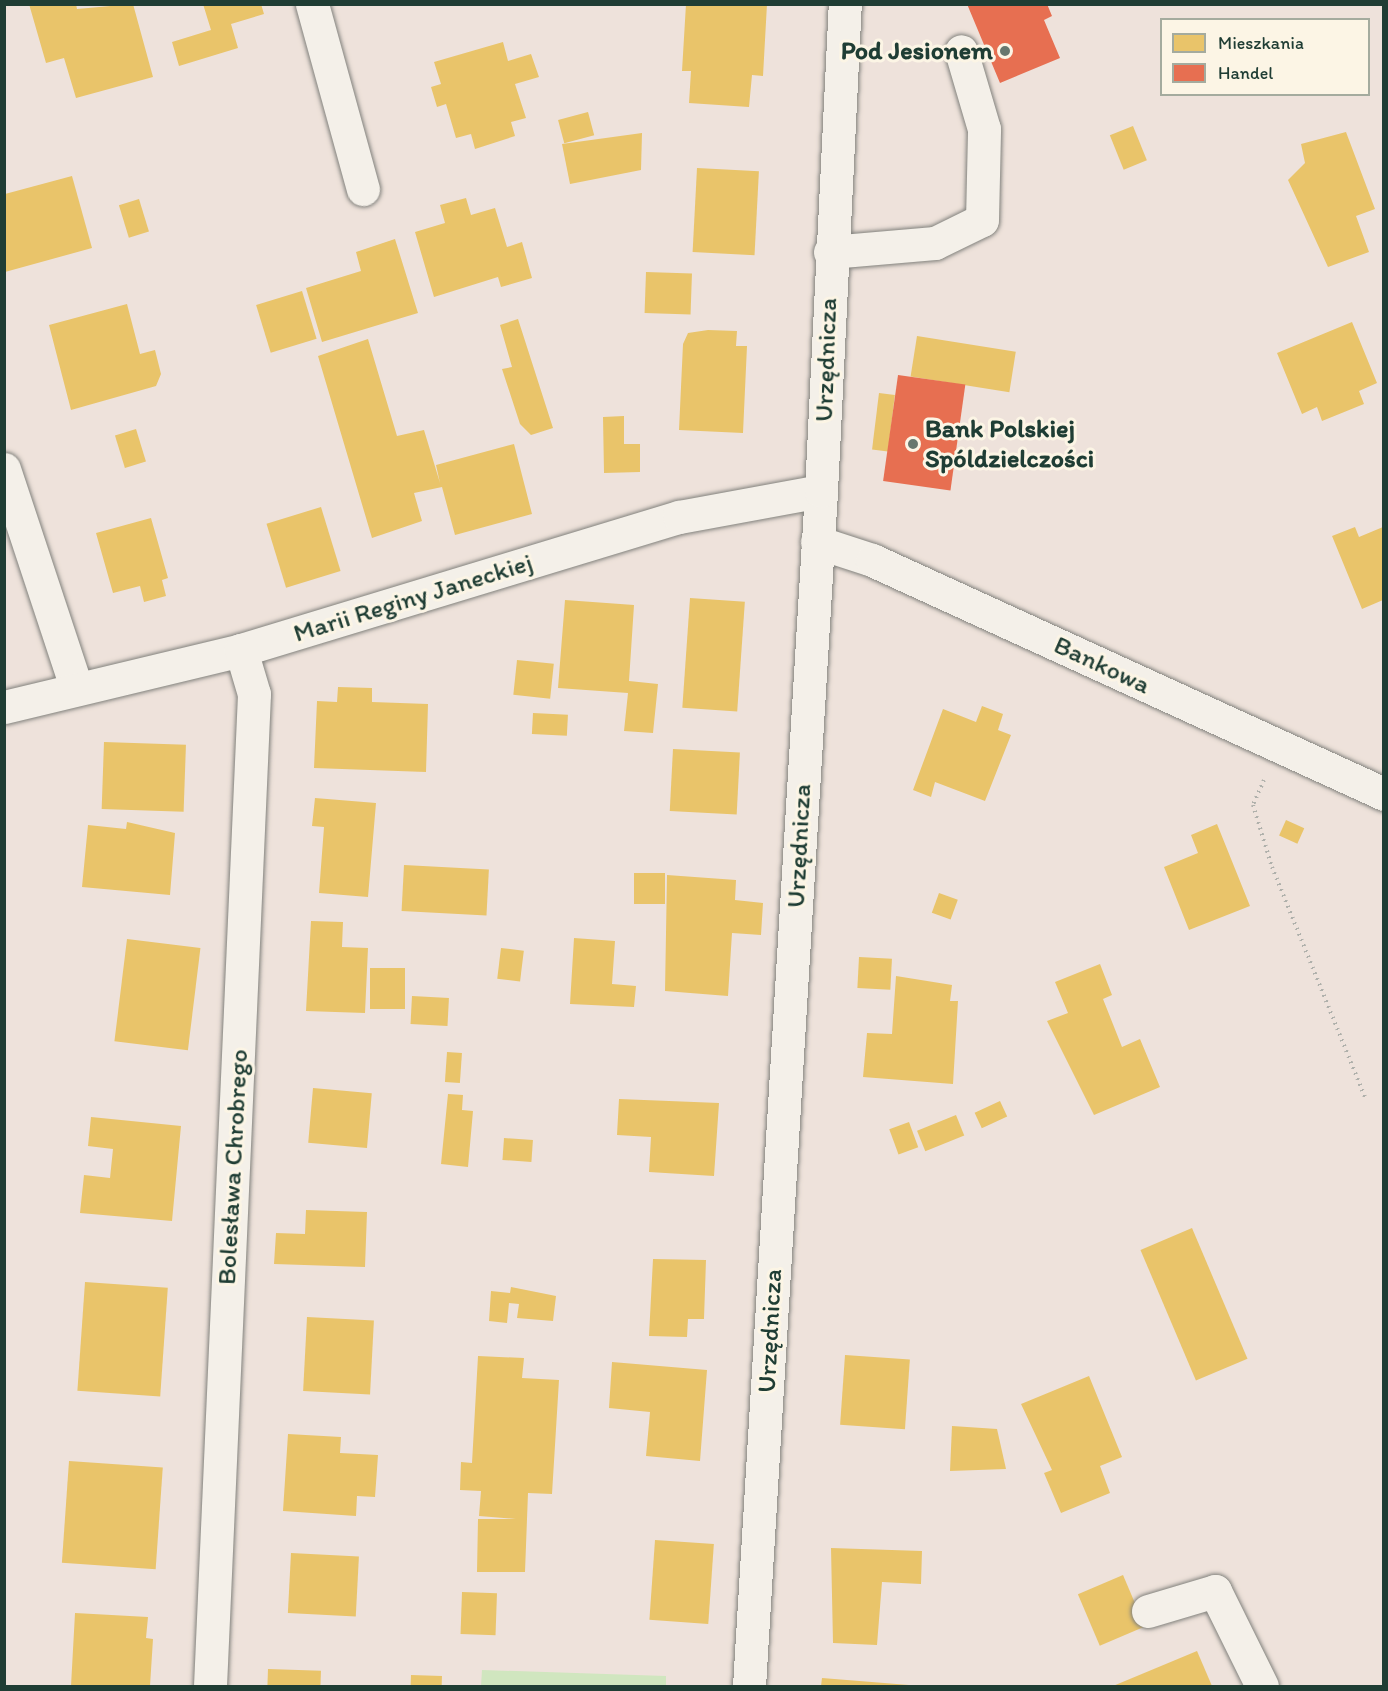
<!DOCTYPE html>
<html>
<head>
<meta charset="utf-8">
<style>
	body { margin:0 }
	#map { position:relative; width:1388px; height:1691px; overflow:hidden; background:#eee2db; font-family:Itim,sans-serif }
	div>[style] { position:absolute }
	.green>* { inset:0; background:#d0e6bf }
	.homes>* { inset:0; background:#e9c46a; transform-origin:0 0 }
	.shops>* { inset:0; background:#e76f51; transform-origin:0 0 }
	.path>* { height:4px; margin-top:-2px; transform-origin:0; background:repeating-linear-gradient(90deg,#afb0ab 0 1.5px,transparent 0 6px) }
	.roads { filter:drop-shadow(0 0 2px #82827d) drop-shadow(0 0 2px #82827d) }
	.minor>* { height:33px; margin:-16.5px; padding:0 16.5px; transform-origin:16.5px; border-radius:16.5px; background:#f4f0e9 }
	.dots>* { width:16px; height:16px; translate:-50% -50%; box-sizing:border-box; border:3px solid #fcf5e5; border-radius:50% }
	span { translate:-50% -50%; white-space:nowrap; text-align:center; line-height:1.15; -webkit-text-stroke:6px #fcf5e5; paint-order:stroke }
	.poi-label { font-size:26px; color:#1f3d34; font-weight:700 }
	.right { translate:-100% -50%; text-align:right }
	.left { translate:0 -50%; text-align:left }
	.street-label { font-size:26px; color:#1f3d34 }
	.frame { position:absolute; inset:0; border:6px solid #1f3d34; pointer-events:none }
	.legend { position:absolute; left:1160px; top:18px; width:210px; height:78px; box-sizing:border-box; background:#fcf5e5; border:2px solid #a4ab9e; margin:0; padding:8px 10px; list-style:none; font-size:18px; color:#1f3d34 }
	.legend li { display:flex; align-items:center; gap:12px; height:30px }
	.legend b { width:30px; border:2px solid #a4ab9e }
</style>
</head>
<body>
<div id="map">
	<div class="green">
		<div style="clip-path:polygon(482px 1670px,666px 1676px,666px 1686px,481px 1686px)"></div>
	</div>
	<div class="homes">
		<div style="clip-path:polygon(29px 4px,76px 4px,77px 9px,133px 4px,153px 77px,76px 98px,64px 58px,46px 63px)"></div>
		<div style="clip-path:polygon(203px 4px,261px 4px,264px 14px,231px 24px,238px 48px,179px 66px,172px 42px,211px 30px)"></div>
		<div style="clip-path:polygon(686px 4px,767px 4px,763px 76px,752px 75px,749px 107px,689px 103px,691px 71px,682px 71px)"></div>
		<div style="clip-path:polygon(503px 42px,508px 61px,531px 54px,539px 77px,515px 84px,526px 118px,511px 122px,515px 136px,475px 149px,471px 134px,456px 138px,446px 104px,437px 107px,431px 87px,441px 84px,434px 62px)"></div>
		<div style="left:588px;top:112px;width:24px;height:31px;rotate:75deg"></div>
		<div style="left:1133px;top:126px;width:37px;height:25px;rotate:68deg"></div>
		<div style="clip-path:polygon(1346px 132px,1375px 209px,1356px 216px,1369px 252px,1328px 267px,1288px 180px,1305px 163px,1301px 144px)"></div>
		<div style="clip-path:polygon(642px 133px,641px 170px,570px 184px,562px 144px)"></div>
		<div style="left:697px;top:168px;width:62px;height:84px;rotate:3deg"></div>
		<div style="clip-path:polygon(72px 176px,92px 248px,5px 272px,5px 194px)"></div>
		<div style="clip-path:polygon(466px 198px,471px 215px,495px 208px,507px 247px,522px 242px,532px 278px,501px 287px,498px 277px,434px 297px,415px 232px,445px 223px,440px 205px)"></div>
		<div style="left:139px;top:199px;width:34px;height:21px;rotate:73deg"></div>
		<div style="clip-path:polygon(395px 239px,418px 313px,322px 342px,306px 288px,361px 271px,356px 252px)"></div>
		<div style="left:646px;top:272px;width:46px;height:41px;rotate:2deg"></div>
		<div style="left:302px;top:291px;width:50px;height:48px;rotate:73deg"></div>
		<div style="clip-path:polygon(127px 304px,140px 354px,155px 350px,161px 374px,156px 386px,71px 410px,49px 325px)"></div>
		<div style="clip-path:polygon(518px 319px,553px 428px,531px 435px,520px 424px,502px 369px,512px 367px,500px 325px)"></div>
		<div style="clip-path:polygon(1352px 322px,1377px 383px,1359px 391px,1364px 404px,1322px 421px,1317px 407px,1302px 414px,1277px 353px)"></div>
		<div style="clip-path:polygon(708px 330px,737px 331px,736px 346px,747px 346px,743px 433px,679px 430px,683px 344px,688px 333px)"></div>
		<div style="left:917px;top:336px;width:100px;height:41px;rotate:9deg"></div>
		<div style="clip-path:polygon(368px 339px,397px 436px,424px 430px,440px 483px,436px 465px,514px 444px,532px 514px,455px 535px,442px 487px,414px 493px,422px 521px,372px 538px,318px 356px)"></div>
		<div style="left:879px;top:393px;width:16px;height:57px;rotate:7deg"></div>
		<div style="clip-path:polygon(624px 416px,624px 444px,640px 444px,640px 472px,604px 473px,603px 417px)"></div>
		<div style="left:136px;top:429px;width:34px;height:22px;rotate:73deg"></div>
		<div style="left:321px;top:507px;width:67px;height:57px;rotate:73deg"></div>
		<div style="clip-path:polygon(151px 518px,168px 578px,162px 580px,166px 596px,144px 602px,140px 586px,113px 593px,96px 533px)"></div>
		<div style="clip-path:polygon(1355px 527px,1359px 537px,1383px 527px,1383px 600px,1362px 609px,1332px 536px)"></div>
		<div style="left:690px;top:598px;width:55px;height:110px;rotate:4deg"></div>
		<div style="clip-path:polygon(565px 600px,634px 605px,629px 681px,658px 684px,653px 733px,624px 731px,628px 693px,558px 688px)"></div>
		<div style="left:517px;top:660px;width:37px;height:35px;rotate:6deg"></div>
		<div style="clip-path:polygon(338px 687px,372px 688px,372px 702px,428px 704px,426px 772px,314px 768px,317px 701px,337px 702px)"></div>
		<div style="clip-path:polygon(982px 706px,1003px 714px,998px 730px,1011px 735px,985px 801px,935px 782px,931px 797px,913px 790px,943px 709px,976px 722px)"></div>
		<div style="left:533px;top:713px;width:35px;height:21px;rotate:3deg"></div>
		<div style="left:104px;top:742px;width:82px;height:67px;rotate:2deg"></div>
		<div style="left:673px;top:749px;width:67px;height:62px;rotate:3deg"></div>
		<div style="clip-path:polygon(315px 798px,376px 803px,368px 897px,319px 893px,324px 827px,312px 826px)"></div>
		<div style="left:1286px;top:820px;width:20px;height:17px;rotate:24deg"></div>
		<div style="clip-path:polygon(127px 822px,175px 833px,170px 895px,82px 887px,88px 825px,126px 829px)"></div>
		<div style="clip-path:polygon(1217px 824px,1250px 906px,1189px 930px,1164px 867px,1198px 853px,1191px 835px)"></div>
		<div style="left:404px;top:865px;width:85px;height:46px;rotate:3deg"></div>
		<div style="left:634px;top:873px;width:31px;height:31px"></div>
		<div style="clip-path:polygon(667px 875px,736px 880px,735px 900px,763px 903px,761px 935px,732px 933px,728px 996px,665px 991px)"></div>
		<div style="left:939px;top:893px;width:20px;height:21px;rotate:20deg"></div>
		<div style="clip-path:polygon(311px 921px,343px 922px,342px 947px,368px 948px,365px 1013px,306px 1011px)"></div>
		<div style="clip-path:polygon(574px 938px,615px 941px,612px 984px,636px 986px,634px 1007px,570px 1004px)"></div>
		<div style="left:127px;top:939px;width:74px;height:103px;rotate:7deg"></div>
		<div style="left:501px;top:948px;width:23px;height:31px;rotate:7deg"></div>
		<div style="left:859px;top:957px;width:33px;height:31px;rotate:3deg"></div>
		<div style="clip-path:polygon(1100px 964px,1112px 995px,1103px 999px,1122px 1047px,1140px 1039px,1160px 1087px,1094px 1115px,1047px 1021px,1068px 1013px,1055px 982px)"></div>
		<div style="left:370px;top:968px;width:35px;height:41px"></div>
		<div style="clip-path:polygon(896px 976px,952px 985px,950px 1001px,958px 1001px,953px 1084px,863px 1077px,867px 1033px,892px 1034px)"></div>
		<div style="left:412px;top:996px;width:37px;height:28px;rotate:3deg"></div>
		<div style="left:447px;top:1052px;width:15px;height:30px;rotate:4deg"></div>
		<div style="left:313px;top:1088px;width:59px;height:55px;rotate:5deg"></div>
		<div style="clip-path:polygon(448px 1094px,463px 1095px,462px 1110px,473px 1111px,468px 1167px,441px 1164px)"></div>
		<div style="clip-path:polygon(619px 1099px,719px 1103px,714px 1176px,649px 1172px,651px 1137px,617px 1135px)"></div>
		<div style="left:1000px;top:1101px;width:17px;height:28px;rotate:65deg"></div>
		<div style="left:956px;top:1115px;width:22px;height:42px;rotate:68deg"></div>
		<div style="clip-path:polygon(91px 1117px,181px 1126px,172px 1221px,80px 1213px,84px 1175px,110px 1178px,113px 1149px,88px 1146px)"></div>
		<div style="left:909px;top:1122px;width:27px;height:21px;rotate:70deg"></div>
		<div style="left:504px;top:1138px;width:29px;height:22px;rotate:4deg"></div>
		<div style="clip-path:polygon(306px 1210px,367px 1212px,365px 1267px,274px 1264px,276px 1233px,305px 1234px)"></div>
		<div style="left:1192px;top:1228px;width:142px;height:56px;rotate:67deg"></div>
		<div style="clip-path:polygon(653px 1259px,706px 1260px,704px 1319px,688px 1319px,687px 1337px,649px 1336px)"></div>
		<div style="left:85px;top:1282px;width:83px;height:109px;rotate:4deg"></div>
		<div style="clip-path:polygon(511px 1287px,556px 1296px,553px 1321px,517px 1318px,519px 1304px,509px 1303px,507px 1323px,489px 1321px,491px 1291px,510px 1293px)"></div>
		<div style="left:307px;top:1317px;width:67px;height:74px;rotate:3deg"></div>
		<div style="left:845px;top:1355px;width:65px;height:70px;rotate:4deg"></div>
		<div style="clip-path:polygon(478px 1356px,524px 1358px,522px 1378px,559px 1380px,552px 1494px,528px 1493px,525px 1572px,477px 1572px,478px 1519px,516px 1519px,479px 1516px,481px 1491px,460px 1490px,461px 1462px,472px 1463px)"></div>
		<div style="clip-path:polygon(612px 1362px,707px 1370px,700px 1461px,646px 1456px,650px 1412px,609px 1408px)"></div>
		<div style="clip-path:polygon(1089px 1376px,1122px 1457px,1100px 1466px,1110px 1493px,1061px 1513px,1044px 1473px,1052px 1470px,1021px 1404px)"></div>
		<div style="clip-path:polygon(952px 1426px,997px 1429px,1006px 1469px,950px 1471px)"></div>
		<div style="clip-path:polygon(288px 1434px,341px 1437px,340px 1453px,378px 1455px,375px 1497px,357px 1496px,356px 1516px,283px 1511px)"></div>
		<div style="left:69px;top:1461px;width:94px;height:102px;rotate:4deg"></div>
		<div style="left:655px;top:1540px;width:59px;height:80px;rotate:4deg"></div>
		<div style="clip-path:polygon(831px 1548px,922px 1551px,921px 1584px,882px 1582px,877px 1645px,833px 1643px)"></div>
		<div style="left:291px;top:1553px;width:68px;height:60px;rotate:3deg"></div>
		<div style="left:1123px;top:1575px;width:56px;height:49px;rotate:67deg"></div>
		<div style="left:462px;top:1592px;width:35px;height:42px;rotate:2deg"></div>
		<div style="clip-path:polygon(75px 1613px,148px 1617px,146px 1638px,153px 1639px,150px 1686px,71px 1686px)"></div>
		<div style="clip-path:polygon(1197px 1651px,1212px 1686px,1113px 1686px)"></div>
		<div style="left:268px;top:1669px;width:53px;height:17px;rotate:2deg"></div>
		<div style="left:411px;top:1675px;width:31px;height:11px;rotate:2deg"></div>
		<div style="clip-path:polygon(822px 1678px,909px 1685px,909px 1686px,821px 1686px)"></div>
	</div>
	<div class="shops">
		<div style="clip-path:polygon(967px 4px,1047px 4px,1052px 16px,1044px 20px,1060px 58px,1000px 83px)"></div>
		<div style="left:898px;top:375px;width:68px;height:107px;rotate:8deg"></div>
	</div>
	<div class="path">
		<div style="left:1264px;top:780px;width:27px;rotate:114deg"></div>
		<div style="left:1253px;top:805px;width:65px;rotate:73deg"></div>
		<div style="left:1272px;top:867px;width:248px;rotate:68deg"></div>
	</div>
	<div class="roads">
		<div class="minor">
			<div style="left:312px;top:4px;width:192px;rotate:74.6deg"></div>
			<div style="left:830px;top:252px;width:105px;rotate:-4.9deg"></div>
			<div style="left:935px;top:243px;width:52px;rotate:-26.1deg"></div>
			<div style="left:982px;top:220px;width:91px;rotate:-88.7deg"></div>
			<div style="left:984px;top:129px;width:81px;rotate:-106.4deg"></div>
			<div style="left:4px;top:469px;width:230px;rotate:71.7deg"></div>
			<div style="left:817px;top:542px;width:58px;rotate:18.1deg"></div>
			<div style="left:872px;top:560px;width:563px;rotate:24.56deg"></div>
			<div style="left:4px;top:707px;width:244px;rotate:-13.5deg"></div>
			<div style="left:241px;top:650px;width:458px;rotate:-16.9deg"></div>
			<div style="left:679px;top:517px;width:144px;rotate:-10.4deg"></div>
			<div style="left:1148px;top:1611px;width:70px;rotate:-16.6deg"></div>
			<div style="left:1215px;top:1591px;width:106px;rotate:63.7deg"></div>
			<div style="left:210px;top:1686px;width:993px;rotate:-87.46deg"></div>
			<div style="left:254px;top:694px;width:46px;rotate:-106.5deg"></div>
			<div style="left:749px;top:1686px;width:1197px;rotate:-86.55deg"></div>
			<div style="left:821px;top:491px;width:488px;rotate:-87.2deg"></div>
		</div>
	</div>
	<div class="dots">
		<div style="left:1005px;top:51px;background:#67776e"></div>
		<div style="left:913px;top:444px;background:#67776e"></div>
	</div>
	<div class="poi-label">
		<span class="right" style="left:993px;top:51px">Pod Jesionem</span>
		<span class="left" style="left:925px;top:444px">Bank Polskiej<br>Spóldzielczości</span>
	</div>
	<div class="street-label">
		<span style="left:826px;top:360px;rotate:-88deg">Urzędnicza</span>
		<span style="left:413px;top:598px;rotate:-17deg">Marii Reginy Janeckiej</span>
		<span style="left:1102px;top:665px;rotate:25deg">Bankowa</span>
		<span style="left:799px;top:846px;rotate:-87deg">Urzędnicza</span>
		<span style="left:233px;top:1167px;rotate:-87deg">Bolesława Chrobrego</span>
		<span style="left:770px;top:1331px;rotate:-87deg">Urzędnicza</span>
	</div>
	<div class="frame"></div>
	<ul class="legend">
	<li><b style="height:16px;background:#e9c46a"></b>Mieszkania</li>
	<li><b style="height:16px;background:#e76f51"></b>Handel</li>
	</ul>
</div>
</body>
</html>
